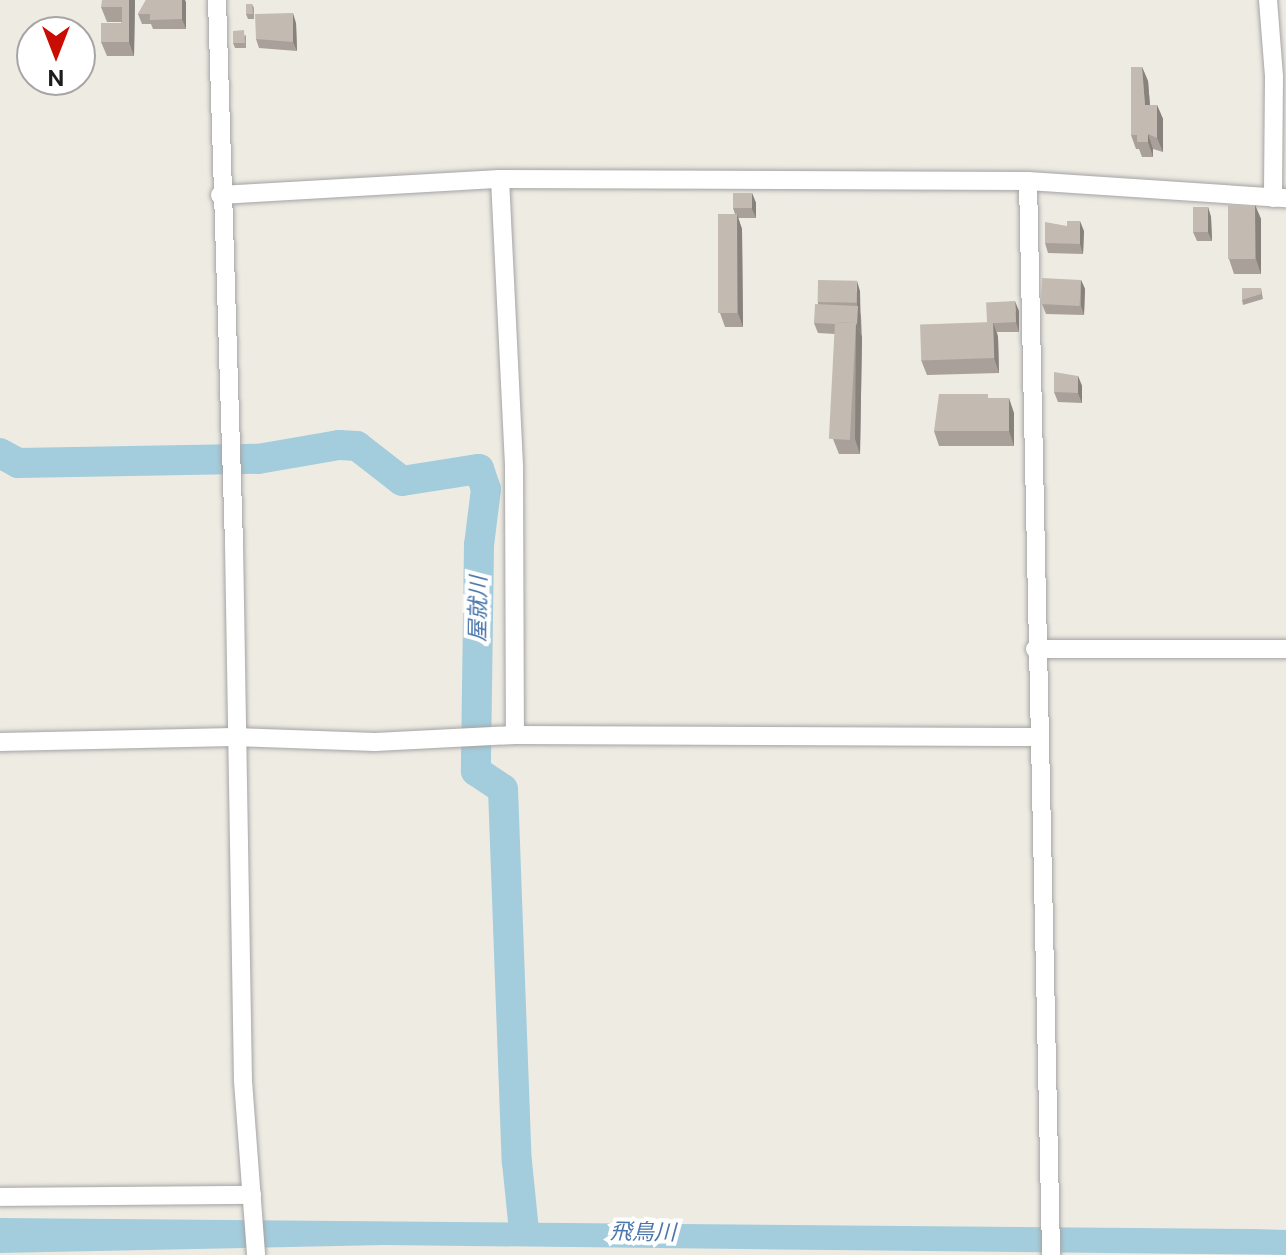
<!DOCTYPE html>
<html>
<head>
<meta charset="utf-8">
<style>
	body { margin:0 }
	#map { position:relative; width:1286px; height:1255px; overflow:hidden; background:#eeebe3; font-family:"Public Sans","Noto Sans JP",sans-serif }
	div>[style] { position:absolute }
	.water>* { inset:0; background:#a3ccdc }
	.river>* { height:30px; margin:-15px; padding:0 15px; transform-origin:15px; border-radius:15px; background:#a3ccdc }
	.roads { filter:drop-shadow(0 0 2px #a4a4a4) drop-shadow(0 0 2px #a4a4a4) }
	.street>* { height:18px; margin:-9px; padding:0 9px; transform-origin:9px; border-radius:9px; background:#fff }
	.wall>* { inset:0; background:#a8a099 }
	.shaded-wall>* { inset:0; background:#88827d }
	.building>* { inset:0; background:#c3bab2; transform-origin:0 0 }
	span { translate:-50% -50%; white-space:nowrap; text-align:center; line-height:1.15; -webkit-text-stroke:8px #fff; paint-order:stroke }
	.water-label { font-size:22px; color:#4a76ac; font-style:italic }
	.north { position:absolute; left:16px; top:16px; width:80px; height:80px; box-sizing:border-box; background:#fff; border:2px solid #a5a5a5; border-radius:50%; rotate:180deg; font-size:22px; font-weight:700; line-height:32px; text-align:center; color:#1d1d1d }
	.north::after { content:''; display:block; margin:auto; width:28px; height:36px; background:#c90d02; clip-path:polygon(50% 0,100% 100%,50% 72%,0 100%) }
</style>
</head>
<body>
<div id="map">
	<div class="water">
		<div style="clip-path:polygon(0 1218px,1250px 1229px,1286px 1230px,1286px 1255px,384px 1245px,0 1253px)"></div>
	</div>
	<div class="river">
		<div style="left:0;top:453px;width:21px;rotate:29deg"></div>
		<div style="left:18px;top:463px;width:240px;rotate:-1deg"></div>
		<div style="left:258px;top:459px;width:82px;rotate:-9.8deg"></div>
		<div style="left:339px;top:445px;width:18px;rotate:3deg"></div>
		<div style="left:357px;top:446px;width:57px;rotate:37.9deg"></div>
		<div style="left:402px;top:481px;width:78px;rotate:-8.9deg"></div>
		<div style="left:479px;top:469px;width:21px;rotate:71deg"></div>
		<div style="left:486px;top:489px;width:56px;rotate:97.1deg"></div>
		<div style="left:479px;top:545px;width:226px;rotate:90.8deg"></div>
		<div style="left:476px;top:771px;width:32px;rotate:34deg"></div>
		<div style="left:503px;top:789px;width:373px;rotate:87.9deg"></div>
		<div style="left:517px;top:1162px;width:69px;rotate:84.2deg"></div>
	</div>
	<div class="roads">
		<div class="street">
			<div style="left:217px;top:0;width:544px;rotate:88.21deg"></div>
			<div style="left:234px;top:544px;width:537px;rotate:89.04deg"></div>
			<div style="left:243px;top:1081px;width:174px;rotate:85.7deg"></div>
			<div style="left:1268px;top:0;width:77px;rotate:85.5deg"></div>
			<div style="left:1274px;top:77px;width:121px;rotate:90.5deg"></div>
			<div style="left:500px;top:179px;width:289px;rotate:87.2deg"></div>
			<div style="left:514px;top:468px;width:267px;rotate:89.8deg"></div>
			<div style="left:1028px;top:181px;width:1074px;rotate:88.77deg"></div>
			<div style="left:220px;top:195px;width:280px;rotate:-3.3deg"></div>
			<div style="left:500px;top:179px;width:528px;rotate:0.22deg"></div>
			<div style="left:1028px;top:181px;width:259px;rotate:3.8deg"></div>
			<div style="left:1035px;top:649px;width:251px"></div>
			<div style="left:0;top:742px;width:234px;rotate:-1.2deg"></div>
			<div style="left:234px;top:737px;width:141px;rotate:2deg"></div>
			<div style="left:375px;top:742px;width:140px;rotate:-2.9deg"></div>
			<div style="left:515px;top:735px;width:525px;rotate:0.22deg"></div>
			<div style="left:0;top:1197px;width:252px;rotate:-0.5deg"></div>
		</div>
	</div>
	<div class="wall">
		<div style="clip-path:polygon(135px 0,134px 56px,107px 56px,101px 42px,122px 22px,107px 22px,101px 7px)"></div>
		<div style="clip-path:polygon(146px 0,185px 0,186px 29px,153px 29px,151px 24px,142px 24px,138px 14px)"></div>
		<div style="clip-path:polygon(252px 4px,254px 8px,254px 19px,248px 19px,246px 14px)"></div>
		<div style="clip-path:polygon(296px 23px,297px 51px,259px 48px,256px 39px)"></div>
		<div style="clip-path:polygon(246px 35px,246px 48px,235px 48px,233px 43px)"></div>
		<div style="clip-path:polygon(1142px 67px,1148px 81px,1150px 105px,1157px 105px,1163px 119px,1163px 152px,1153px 149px,1153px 157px,1142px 157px,1139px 149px,1136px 149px,1131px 135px)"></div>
		<div style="clip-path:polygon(752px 193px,756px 203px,756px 218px,738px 218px,742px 229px,743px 327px,725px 327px,720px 313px,735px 214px,733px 208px)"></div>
		<div style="clip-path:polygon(1255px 205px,1261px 219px,1261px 274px,1234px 274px,1229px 259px)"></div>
		<div style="clip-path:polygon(1208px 207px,1211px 217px,1212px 241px,1197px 241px,1193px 232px)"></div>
		<div style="clip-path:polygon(1084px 231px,1083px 254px,1048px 253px,1045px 243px)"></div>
		<div style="clip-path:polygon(1081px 280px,1085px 289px,1084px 315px,1046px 314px,1042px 304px)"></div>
		<div style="clip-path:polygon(1261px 288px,1263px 299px,1243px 305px,1242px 300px)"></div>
		<div style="clip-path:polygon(860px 291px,860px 312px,861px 316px,862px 337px,860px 454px,839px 454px,833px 439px,835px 334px,818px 333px,814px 323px,818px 305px,818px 302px)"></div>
		<div style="clip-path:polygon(1019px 311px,1019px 332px,997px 332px,998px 337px,999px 373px,927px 375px,921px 360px,986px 323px)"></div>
		<div style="clip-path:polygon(1078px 376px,1082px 386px,1082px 403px,1058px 402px,1054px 392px)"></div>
		<div style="clip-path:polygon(990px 398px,1014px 413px,1014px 446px,939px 446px,934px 431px)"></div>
	</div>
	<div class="shaded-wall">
		<div style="clip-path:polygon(129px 0,135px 0,134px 56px,129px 42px)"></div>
		<div style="clip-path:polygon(182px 0,185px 0,186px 2px,186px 29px,182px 19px)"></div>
		<div style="clip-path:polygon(293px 13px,296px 23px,297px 51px,293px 42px)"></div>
		<div style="clip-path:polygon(1142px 67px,1148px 81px,1151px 119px,1145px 105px)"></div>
		<div style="clip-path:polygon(1157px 105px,1163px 119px,1163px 152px,1157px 138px)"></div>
		<div style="clip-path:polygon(1148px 134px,1153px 149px,1153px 157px,1148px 142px)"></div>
		<div style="clip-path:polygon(752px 193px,756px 203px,756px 218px,752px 209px)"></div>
		<div style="clip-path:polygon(1255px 205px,1261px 219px,1261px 274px,1256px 259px)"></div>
		<div style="clip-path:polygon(1208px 207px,1211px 217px,1212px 241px,1208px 232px)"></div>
		<div style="clip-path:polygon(737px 214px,742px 229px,743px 327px,738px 313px)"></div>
		<div style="clip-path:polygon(1080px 221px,1084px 231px,1083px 254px,1080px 244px)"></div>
		<div style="clip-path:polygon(1081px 280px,1085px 289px,1084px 315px,1081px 306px)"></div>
		<div style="clip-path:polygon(857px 281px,860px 291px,861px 334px,857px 325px)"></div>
		<div style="clip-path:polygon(1015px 301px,1019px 311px,1019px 332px,1016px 322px)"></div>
		<div style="clip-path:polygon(993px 322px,998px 337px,999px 373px,994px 358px)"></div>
		<div style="clip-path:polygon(856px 323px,862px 337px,860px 454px,855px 439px)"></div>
		<div style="clip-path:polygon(1078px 376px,1082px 386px,1082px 403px,1078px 393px)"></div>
		<div style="clip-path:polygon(1009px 398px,1014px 413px,1014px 446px,1009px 431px)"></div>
	</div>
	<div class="building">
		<div style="clip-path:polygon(102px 0,129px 0,129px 42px,101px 42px,101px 23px,122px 23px,122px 7px,101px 7px)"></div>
		<div style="clip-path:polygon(146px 0,182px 0,182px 19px,150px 20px,150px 14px,138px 14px)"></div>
		<div style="clip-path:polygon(246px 4px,252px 4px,253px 14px,246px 14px)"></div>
		<div style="clip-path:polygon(293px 13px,293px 42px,256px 39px,255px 14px)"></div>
		<div style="clip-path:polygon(244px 30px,245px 43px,233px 43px,233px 31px)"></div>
		<div style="clip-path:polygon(1131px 67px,1142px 67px,1145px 105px,1157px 105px,1157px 138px,1148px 134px,1148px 142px,1137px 142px,1137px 135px,1131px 135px)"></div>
		<div style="left:733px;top:193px;width:19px;height:15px"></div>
		<div style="left:1228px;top:205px;width:27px;height:54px"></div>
		<div style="left:1193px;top:207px;width:15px;height:25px"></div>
		<div style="left:718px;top:214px;width:19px;height:99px"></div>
		<div style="clip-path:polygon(1067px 221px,1080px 221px,1080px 244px,1045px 243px,1045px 222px,1067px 226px)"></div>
		<div style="left:1042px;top:278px;width:39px;height:26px;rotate:3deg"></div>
		<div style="left:818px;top:280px;width:39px;height:22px;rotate:1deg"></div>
		<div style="clip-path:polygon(1242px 288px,1261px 288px,1261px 294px,1242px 300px)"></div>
		<div style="left:1015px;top:301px;width:21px;height:29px;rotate:87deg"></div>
		<div style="clip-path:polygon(815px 304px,858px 306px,857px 325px,856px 323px,835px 322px,835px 324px,814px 323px)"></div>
		<div style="left:835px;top:322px;width:21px;height:117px;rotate:3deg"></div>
		<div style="left:993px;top:322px;width:36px;height:73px;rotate:88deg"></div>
		<div style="clip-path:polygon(1054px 372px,1078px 376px,1078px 393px,1054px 392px)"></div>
		<div style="clip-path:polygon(939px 394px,988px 394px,988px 398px,1009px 398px,1009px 431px,934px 431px)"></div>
	</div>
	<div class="water-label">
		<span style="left:478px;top:609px;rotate:-89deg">屋就川</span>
		<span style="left:643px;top:1232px;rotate:1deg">飛鳥川</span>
	</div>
	<div class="north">N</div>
</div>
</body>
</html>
